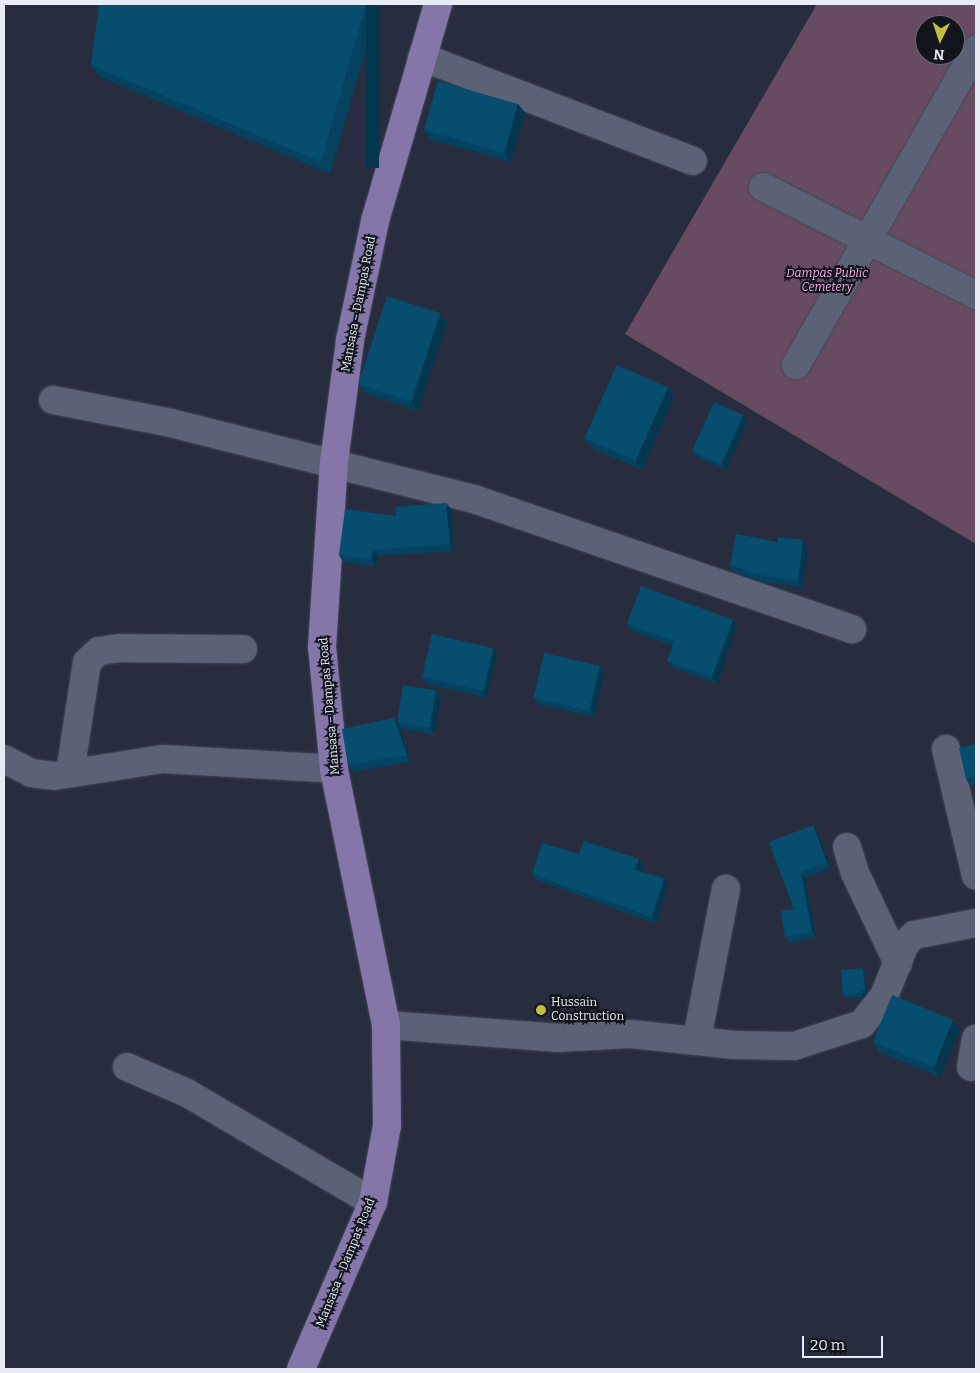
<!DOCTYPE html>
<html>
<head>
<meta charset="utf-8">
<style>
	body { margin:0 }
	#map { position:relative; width:980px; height:1373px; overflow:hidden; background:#272d3e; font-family:Bitter,serif }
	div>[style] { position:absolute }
	.green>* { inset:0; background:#674b62 }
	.roads { filter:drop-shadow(0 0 1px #434856) drop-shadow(0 0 1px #434856) }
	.minor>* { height:28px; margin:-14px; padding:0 14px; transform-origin:14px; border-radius:14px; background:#5b6276 }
	.major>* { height:28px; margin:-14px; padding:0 14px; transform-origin:14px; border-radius:14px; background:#8476a9 }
	.wall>* { inset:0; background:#05425f }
	.shaded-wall>* { inset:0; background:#04364d; transform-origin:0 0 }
	.building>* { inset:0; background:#064d6e; transform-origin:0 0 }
	.dots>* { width:14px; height:14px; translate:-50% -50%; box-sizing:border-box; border:2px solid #13151d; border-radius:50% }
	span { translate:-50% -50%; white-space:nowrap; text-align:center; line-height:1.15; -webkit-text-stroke:4px #13151d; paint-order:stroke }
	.park-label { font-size:12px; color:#f6ade8; font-style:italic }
	.street-label { font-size:12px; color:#e6ebf6 }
	.poi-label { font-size:12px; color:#e6ebf6 }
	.left { translate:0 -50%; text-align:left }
	.frame { position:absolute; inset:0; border:5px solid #e6ebf6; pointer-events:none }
	.north { position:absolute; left:915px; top:15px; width:50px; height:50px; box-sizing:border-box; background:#13151d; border:1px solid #676b74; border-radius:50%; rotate:184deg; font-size:14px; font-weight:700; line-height:20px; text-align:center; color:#e6ebf6 }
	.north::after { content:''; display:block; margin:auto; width:18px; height:22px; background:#c1be40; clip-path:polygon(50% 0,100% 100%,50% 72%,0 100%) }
	.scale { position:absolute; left:802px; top:1336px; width:81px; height:22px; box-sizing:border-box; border:2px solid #e6ebf6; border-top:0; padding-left:6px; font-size:15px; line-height:18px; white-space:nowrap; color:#e6ebf6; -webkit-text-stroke:4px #13151d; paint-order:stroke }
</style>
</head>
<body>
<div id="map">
	<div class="green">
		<div style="clip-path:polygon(evenodd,817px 4px,976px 4px,976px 544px,625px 334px,817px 4px,925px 25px,955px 25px,955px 55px,925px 55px,925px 25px)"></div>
	</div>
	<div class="roads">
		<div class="minor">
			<div style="left:422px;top:57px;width:290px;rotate:21deg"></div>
			<div style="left:763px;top:187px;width:239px;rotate:26.9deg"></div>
			<div style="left:796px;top:365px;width:363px;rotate:-60.3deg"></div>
			<div style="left:53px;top:400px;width:120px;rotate:11deg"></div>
			<div style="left:171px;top:423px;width:312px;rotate:14.1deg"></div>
			<div style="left:474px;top:499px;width:400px;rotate:19deg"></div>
			<div style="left:946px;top:749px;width:130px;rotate:76.7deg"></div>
			<div style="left:4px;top:759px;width:30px;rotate:27deg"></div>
			<div style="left:31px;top:773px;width:23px;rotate:7deg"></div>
			<div style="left:54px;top:776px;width:110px;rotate:-8.9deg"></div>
			<div style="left:163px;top:759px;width:171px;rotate:3.3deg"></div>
			<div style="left:70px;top:773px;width:112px;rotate:-81.3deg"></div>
			<div style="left:87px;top:662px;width:16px;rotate:-43deg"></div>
			<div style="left:99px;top:651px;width:22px;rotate:-8deg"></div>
			<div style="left:121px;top:648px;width:122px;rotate:0.5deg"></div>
			<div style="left:847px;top:847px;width:27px;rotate:73deg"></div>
			<div style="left:855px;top:873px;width:100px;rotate:64.5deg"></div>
			<div style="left:386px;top:1025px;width:171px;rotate:4.3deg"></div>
			<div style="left:557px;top:1038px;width:73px;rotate:-3.1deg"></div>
			<div style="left:630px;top:1034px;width:105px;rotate:6deg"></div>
			<div style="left:734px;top:1045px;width:60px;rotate:1deg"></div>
			<div style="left:794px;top:1046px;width:71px;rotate:-17.9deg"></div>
			<div style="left:862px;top:1024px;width:36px;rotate:-52deg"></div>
			<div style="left:884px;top:996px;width:56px;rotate:-68deg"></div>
			<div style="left:905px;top:944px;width:13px;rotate:-45deg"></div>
			<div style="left:914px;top:935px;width:63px;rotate:-11deg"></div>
			<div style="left:697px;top:1039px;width:153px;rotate:-79.1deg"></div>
			<div style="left:127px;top:1067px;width:65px;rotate:23.4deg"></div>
			<div style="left:187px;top:1093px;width:216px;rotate:30.4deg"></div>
			<div style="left:971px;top:1067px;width:29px;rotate:-80deg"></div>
		</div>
		<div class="major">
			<div style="left:301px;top:1369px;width:182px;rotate:-66.7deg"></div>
			<div style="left:373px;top:1202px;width:77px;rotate:-79.6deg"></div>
			<div style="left:387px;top:1126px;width:101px;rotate:-90.6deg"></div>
			<div style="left:386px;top:1025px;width:261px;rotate:-101.5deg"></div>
			<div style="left:334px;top:769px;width:123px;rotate:-95.6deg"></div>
			<div style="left:322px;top:647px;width:185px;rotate:-86.3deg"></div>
			<div style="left:334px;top:462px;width:123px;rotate:-82.5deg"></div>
			<div style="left:350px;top:340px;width:122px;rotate:-78.1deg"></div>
			<div style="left:375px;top:221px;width:226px;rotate:-73.8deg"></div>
		</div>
	</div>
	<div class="wall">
		<div style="clip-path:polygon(379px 4px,330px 174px,100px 77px,91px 65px)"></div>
		<div style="clip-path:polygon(518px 104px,525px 113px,511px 162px,431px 140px,424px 130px)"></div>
		<div style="clip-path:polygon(447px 323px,418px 411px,365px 393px,358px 384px)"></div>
		<div style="clip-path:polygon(668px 388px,674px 397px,642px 470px,591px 448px,584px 438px)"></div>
		<div style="clip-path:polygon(743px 415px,747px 422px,726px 470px,697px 457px,692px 451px)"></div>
		<div style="clip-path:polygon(451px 509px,454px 551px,378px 556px,376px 567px,343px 562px,339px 555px,396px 516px)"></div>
		<div style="clip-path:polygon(778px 542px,808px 547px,803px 588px,760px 581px,734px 572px,730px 565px)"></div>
		<div style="clip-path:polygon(627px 624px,737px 627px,717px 684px,672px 667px,667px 661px,673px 646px,632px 631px)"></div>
		<div style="clip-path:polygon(497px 655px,487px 698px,426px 684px,422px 677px)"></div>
		<div style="clip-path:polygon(600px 666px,604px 673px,594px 717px,538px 704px,534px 698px)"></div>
		<div style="clip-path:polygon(436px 690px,441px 696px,435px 734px,402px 730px,399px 725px,411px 762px,353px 772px,348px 765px)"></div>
		<div style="clip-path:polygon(976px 744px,976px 784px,971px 786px,966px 779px)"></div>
		<div style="clip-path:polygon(817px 831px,831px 868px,805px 878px,816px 938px,789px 943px,785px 937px,794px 909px,769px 842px)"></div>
		<div style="clip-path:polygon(579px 854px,644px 865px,642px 872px,664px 878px,668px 885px,656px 924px,537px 880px,532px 874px)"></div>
		<div style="clip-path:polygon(865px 972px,867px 992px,864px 997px,846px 998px,843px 995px)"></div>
		<div style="clip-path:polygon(953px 1020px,960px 1029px,940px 1077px,879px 1052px,873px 1042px)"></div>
	</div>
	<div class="shaded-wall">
		<div style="left:366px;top:4px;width:13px;height:164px"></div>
		<div style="clip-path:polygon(518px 104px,525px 113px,511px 162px,505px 153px)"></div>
		<div style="clip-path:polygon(440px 313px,447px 323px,418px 411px,411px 401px)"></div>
		<div style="clip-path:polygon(668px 388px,674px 397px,642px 470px,635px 461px)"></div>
		<div style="clip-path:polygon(743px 415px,747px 422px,726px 470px,722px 463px)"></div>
		<div style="clip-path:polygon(446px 503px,451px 509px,454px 551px,450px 544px)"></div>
		<div style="clip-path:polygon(803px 540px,808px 547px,803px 588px,798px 581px)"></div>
		<div style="clip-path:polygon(373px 550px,378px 556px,376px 567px,371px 560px)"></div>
		<div style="clip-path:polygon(733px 620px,737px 627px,717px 684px,712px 677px)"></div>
		<div style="clip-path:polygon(493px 648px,497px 655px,487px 698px,482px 691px)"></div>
		<div style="clip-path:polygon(600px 666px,604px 673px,594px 717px,590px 710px)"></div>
		<div style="clip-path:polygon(436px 690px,441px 696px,435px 734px,430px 728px)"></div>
		<div style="clip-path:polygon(394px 718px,399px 725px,411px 762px,407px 755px)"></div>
		<div style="clip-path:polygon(813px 825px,817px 831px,831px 868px,827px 862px)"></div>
		<div style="clip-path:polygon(639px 859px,644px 865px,640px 877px,635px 870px)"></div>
		<div style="clip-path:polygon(801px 872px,805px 878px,816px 938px,812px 932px)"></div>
		<div style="clip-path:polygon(664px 878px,668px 885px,656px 924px,652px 917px)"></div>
		<div style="clip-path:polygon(863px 968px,865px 972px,867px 992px,864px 997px,861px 993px)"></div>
		<div style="clip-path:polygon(953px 1020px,960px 1029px,940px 1077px,933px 1067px)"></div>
	</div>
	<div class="building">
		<div style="clip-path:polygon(99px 4px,366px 4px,321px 162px,91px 65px)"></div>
		<div style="left:438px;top:81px;width:83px;height:51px;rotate:16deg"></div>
		<div style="left:387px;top:296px;width:56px;height:93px;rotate:18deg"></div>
		<div style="left:617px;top:365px;width:56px;height:80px;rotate:24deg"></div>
		<div style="left:714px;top:402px;width:32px;height:54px;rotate:24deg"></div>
		<div style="clip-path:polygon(446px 503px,450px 544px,373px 550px,371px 560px,339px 555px,345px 509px,396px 516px,395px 507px)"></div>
		<div style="clip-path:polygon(736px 534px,778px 542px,778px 537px,803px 540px,798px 581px,756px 574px,730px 565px)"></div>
		<div style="clip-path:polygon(641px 586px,733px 620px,712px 677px,667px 661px,674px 641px,627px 624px)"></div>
		<div style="left:432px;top:634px;width:63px;height:44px;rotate:13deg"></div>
		<div style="left:544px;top:653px;width:57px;height:46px;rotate:13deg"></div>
		<div style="left:403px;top:685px;width:33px;height:38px;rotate:9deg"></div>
		<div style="clip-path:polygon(394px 718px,407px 755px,348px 765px,342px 729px)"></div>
		<div style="clip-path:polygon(976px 744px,976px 776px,966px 779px,959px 748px)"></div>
		<div style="clip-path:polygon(813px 825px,827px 862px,801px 872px,812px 932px,785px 937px,781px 911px,794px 909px,769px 842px)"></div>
		<div style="clip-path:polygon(584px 841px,639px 859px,635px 870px,664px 878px,652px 917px,532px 874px,542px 843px,579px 854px)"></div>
		<div style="clip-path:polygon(863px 968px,865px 989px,861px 993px,843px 995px,841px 970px)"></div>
		<div style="left:892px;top:995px;width:66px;height:51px;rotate:22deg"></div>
	</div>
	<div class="dots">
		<div style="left:541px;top:1010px;background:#c1be40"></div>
	</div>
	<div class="park-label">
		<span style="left:827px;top:281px">Dampas Public<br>Cemetery</span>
	</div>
	<div class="street-label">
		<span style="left:359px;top:304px;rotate:-79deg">Mansasa – Dampas Road</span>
		<span style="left:330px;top:706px;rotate:-95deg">Mansasa – Dampas Road</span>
		<span style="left:346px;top:1263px;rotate:-68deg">Mansasa – Dampas Road</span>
	</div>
	<div class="poi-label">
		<span class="left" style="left:551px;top:1010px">Hussain<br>Construction</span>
	</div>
	<div class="frame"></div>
	<div class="north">N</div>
	<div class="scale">20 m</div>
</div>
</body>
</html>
